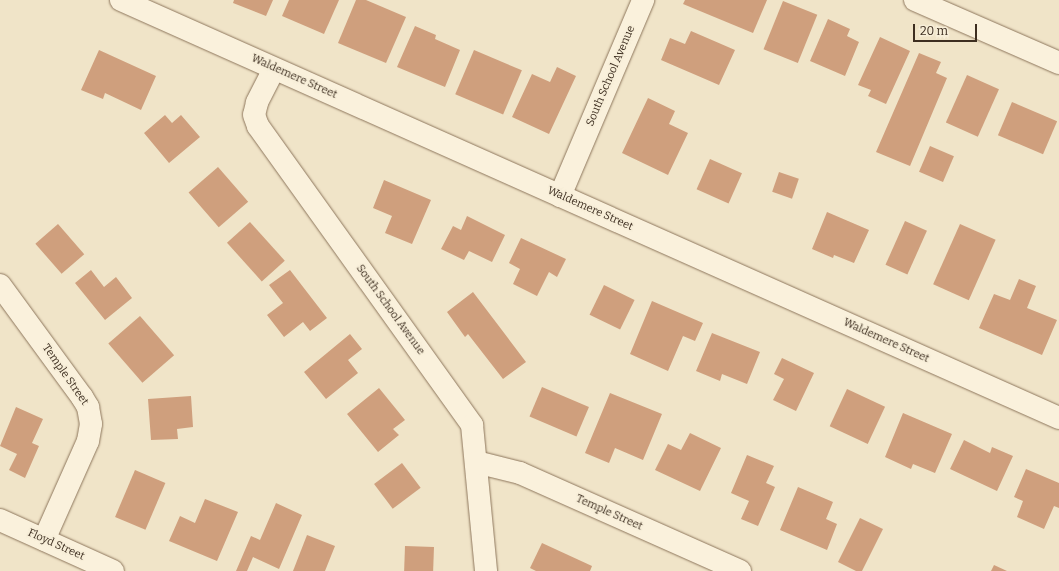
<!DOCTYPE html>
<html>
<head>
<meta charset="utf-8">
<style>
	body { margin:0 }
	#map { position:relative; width:1059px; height:571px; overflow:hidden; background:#f0e4c8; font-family:Bitter,serif }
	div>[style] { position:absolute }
	.building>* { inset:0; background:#cf9f7d; transform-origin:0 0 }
	.roads { filter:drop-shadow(0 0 1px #8d765c) drop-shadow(0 0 1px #8d765c) }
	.street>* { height:22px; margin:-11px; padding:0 11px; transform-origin:11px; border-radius:11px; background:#faf1dc }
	span { translate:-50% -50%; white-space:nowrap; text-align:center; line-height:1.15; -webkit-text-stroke:3px #f7eed8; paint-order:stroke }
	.street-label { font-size:11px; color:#3d2e20 }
	.scale { position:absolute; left:913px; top:24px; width:64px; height:18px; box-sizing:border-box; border:2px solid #3d2e20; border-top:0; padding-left:5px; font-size:12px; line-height:14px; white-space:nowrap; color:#3d2e20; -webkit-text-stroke:3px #f7eed8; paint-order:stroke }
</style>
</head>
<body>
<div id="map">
	<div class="building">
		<div style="clip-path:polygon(234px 0,273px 0,266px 16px,233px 3px)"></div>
		<div style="clip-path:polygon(289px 0,339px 0,324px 34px,282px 16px)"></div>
		<div style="clip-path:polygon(356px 0,366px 0,406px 17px,386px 63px,338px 43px)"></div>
		<div style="clip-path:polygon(685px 0,767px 0,753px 33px,683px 4px)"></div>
		<div style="left:783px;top:1px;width:37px;height:52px;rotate:22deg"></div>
		<div style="clip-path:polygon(828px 19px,850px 29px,847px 36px,859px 42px,845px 76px,810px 61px)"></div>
		<div style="clip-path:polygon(415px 26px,436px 35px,435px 39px,460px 50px,445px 87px,397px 67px)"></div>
		<div style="clip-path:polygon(691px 31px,735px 50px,719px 85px,661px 60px,670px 38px,685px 44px)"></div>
		<div style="clip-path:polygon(880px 37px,910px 51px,886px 104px,868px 96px,871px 90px,858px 85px)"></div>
		<div style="clip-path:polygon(99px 50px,156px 76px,141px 110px,105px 93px,103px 99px,81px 90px)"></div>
		<div style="left:474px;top:50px;width:52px;height:48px;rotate:23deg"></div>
		<div style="clip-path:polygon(919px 53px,941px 62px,936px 73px,947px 78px,910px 166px,876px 152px)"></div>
		<div style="clip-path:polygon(557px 67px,576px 76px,549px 134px,512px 117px,532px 74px,550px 82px)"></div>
		<div style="left:967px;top:75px;width:35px;height:52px;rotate:24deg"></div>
		<div style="clip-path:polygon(648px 98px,675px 111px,669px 124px,688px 133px,668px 175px,622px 153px)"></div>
		<div style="left:1012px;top:102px;width:49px;height:36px;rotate:23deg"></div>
		<div style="clip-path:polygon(165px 115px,172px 123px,181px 115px,200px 137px,169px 163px,144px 133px)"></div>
		<div style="left:930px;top:146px;width:26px;height:28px;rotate:23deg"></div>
		<div style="left:710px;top:159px;width:35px;height:33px;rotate:24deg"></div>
		<div style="left:218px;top:167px;width:46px;height:39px;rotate:49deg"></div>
		<div style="left:779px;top:172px;width:21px;height:21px;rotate:19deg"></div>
		<div style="clip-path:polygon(384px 180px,431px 200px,412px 244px,385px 233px,392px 216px,373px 208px)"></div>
		<div style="clip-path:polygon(827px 212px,869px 230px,854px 263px,834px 255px,833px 258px,812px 249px)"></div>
		<div style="clip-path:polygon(467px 216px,505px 235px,492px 262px,469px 251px,464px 260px,441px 249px,453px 226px,461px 230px)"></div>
		<div style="left:905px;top:221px;width:24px;height:48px;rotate:24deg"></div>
		<div style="left:250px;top:222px;width:52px;height:31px;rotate:48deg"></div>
		<div style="left:58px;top:224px;width:40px;height:30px;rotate:49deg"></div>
		<div style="left:960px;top:224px;width:39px;height:66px;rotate:24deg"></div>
		<div style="clip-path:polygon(521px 238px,566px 259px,557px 277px,549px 272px,537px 296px,513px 284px,520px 269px,509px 263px)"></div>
		<div style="clip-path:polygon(91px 270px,104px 287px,116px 277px,132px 298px,105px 320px,75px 283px)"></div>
		<div style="clip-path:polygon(290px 270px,327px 318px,310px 331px,303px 322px,284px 337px,267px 315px,283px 303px,269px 285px)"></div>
		<div style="clip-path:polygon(1019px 279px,1036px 286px,1027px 308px,1057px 320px,1042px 355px,979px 328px,994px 294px,1010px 300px)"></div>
		<div style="left:604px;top:285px;width:34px;height:33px;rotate:26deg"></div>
		<div style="clip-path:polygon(473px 292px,526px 362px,503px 379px,468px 334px,465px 337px,447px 312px)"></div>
		<div style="clip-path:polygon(652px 301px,703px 323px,695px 341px,683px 336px,668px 371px,630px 354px)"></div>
		<div style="left:140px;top:316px;width:52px;height:42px;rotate:49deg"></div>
		<div style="clip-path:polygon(712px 333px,760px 352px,747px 384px,722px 374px,720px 381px,696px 371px)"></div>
		<div style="clip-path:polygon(350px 334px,362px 349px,348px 360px,358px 373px,326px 399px,304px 372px)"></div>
		<div style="clip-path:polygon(782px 358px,814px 373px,796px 411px,773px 400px,784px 379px,774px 374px)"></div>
		<div style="left:542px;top:387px;width:51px;height:32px;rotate:23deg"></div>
		<div style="clip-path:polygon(379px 388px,405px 420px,393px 429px,399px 435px,378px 452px,347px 414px)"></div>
		<div style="left:847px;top:389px;width:42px;height:41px;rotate:25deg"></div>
		<div style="clip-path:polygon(610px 393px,662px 414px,643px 460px,615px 448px,609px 463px,585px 453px)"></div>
		<div style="clip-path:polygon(191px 396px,193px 427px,177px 429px,178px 439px,151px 440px,148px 399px)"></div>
		<div style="clip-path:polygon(16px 407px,43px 419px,32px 443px,39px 446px,25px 478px,9px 470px,17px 454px,0 446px)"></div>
		<div style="clip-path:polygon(903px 413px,952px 434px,935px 473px,913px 464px,911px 469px,885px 457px)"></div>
		<div style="clip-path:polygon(690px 433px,721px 448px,700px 491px,655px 470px,668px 444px,681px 450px)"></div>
		<div style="clip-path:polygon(964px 440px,990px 453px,992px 447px,1013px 456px,997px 491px,950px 469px)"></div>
		<div style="clip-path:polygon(747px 455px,774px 466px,766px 483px,775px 487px,758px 526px,741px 519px,749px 501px,731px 493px)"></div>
		<div style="left:402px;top:463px;width:31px;height:35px;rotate:53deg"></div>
		<div style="clip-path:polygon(1026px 469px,1059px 483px,1059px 508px,1054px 506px,1044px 529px,1017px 517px,1023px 501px,1014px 497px)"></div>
		<div style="left:135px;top:470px;width:33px;height:51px;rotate:23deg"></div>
		<div style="clip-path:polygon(798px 487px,833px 502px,826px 519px,837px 524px,827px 550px,780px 530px)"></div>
		<div style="clip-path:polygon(205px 499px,238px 512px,217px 561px,169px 541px,180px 516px,195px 523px)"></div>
		<div style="clip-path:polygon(276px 503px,302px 515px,279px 569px,253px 557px,247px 571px,236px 571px,251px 536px,260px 540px)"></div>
		<div style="clip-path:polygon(860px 518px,883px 529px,862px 571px,856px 571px,838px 562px)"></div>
		<div style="clip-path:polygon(307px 535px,335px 546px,325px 571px,293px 571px)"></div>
		<div style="clip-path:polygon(542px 543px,592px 566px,590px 571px,536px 571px,530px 568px)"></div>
		<div style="left:405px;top:546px;width:29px;height:25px;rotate:2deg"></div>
		<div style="clip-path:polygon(994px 565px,1007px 571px,991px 571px)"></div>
	</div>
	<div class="roads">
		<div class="street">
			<div style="left:121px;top:0;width:1027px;rotate:24.02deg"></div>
			<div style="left:915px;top:0;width:157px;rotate:23.6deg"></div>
			<div style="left:274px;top:69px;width:38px;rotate:117deg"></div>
			<div style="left:257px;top:103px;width:12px;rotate:104deg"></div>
			<div style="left:254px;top:115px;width:12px;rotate:70deg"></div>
			<div style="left:258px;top:126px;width:368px;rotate:54.4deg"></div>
			<div style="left:472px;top:425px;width:147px;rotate:84.5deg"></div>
			<div style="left:560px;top:196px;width:213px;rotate:-67deg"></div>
			<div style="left:0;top:285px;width:139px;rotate:53.8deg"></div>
			<div style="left:82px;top:397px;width:12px;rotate:59deg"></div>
			<div style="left:88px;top:407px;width:17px;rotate:80deg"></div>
			<div style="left:91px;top:424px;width:17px;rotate:100deg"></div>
			<div style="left:88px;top:441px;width:108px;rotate:114deg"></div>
			<div style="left:476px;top:462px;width:45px;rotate:14deg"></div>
			<div style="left:520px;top:473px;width:241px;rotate:24deg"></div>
			<div style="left:0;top:520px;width:124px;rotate:24.3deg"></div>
		</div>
	</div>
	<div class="street-label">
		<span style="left:611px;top:76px;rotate:-67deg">South School Avenue</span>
		<span style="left:294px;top:77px;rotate:24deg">Waldemere Street</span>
		<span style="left:590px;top:209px;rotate:24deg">Waldemere Street</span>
		<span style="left:390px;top:310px;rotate:54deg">South School Avenue</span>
		<span style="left:886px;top:341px;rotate:24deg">Waldemere Street</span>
		<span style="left:65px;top:375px;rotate:55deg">Temple Street</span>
		<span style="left:609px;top:513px;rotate:24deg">Temple Street</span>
		<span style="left:56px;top:545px;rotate:24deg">Floyd Street</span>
	</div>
	<div class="scale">20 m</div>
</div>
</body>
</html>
